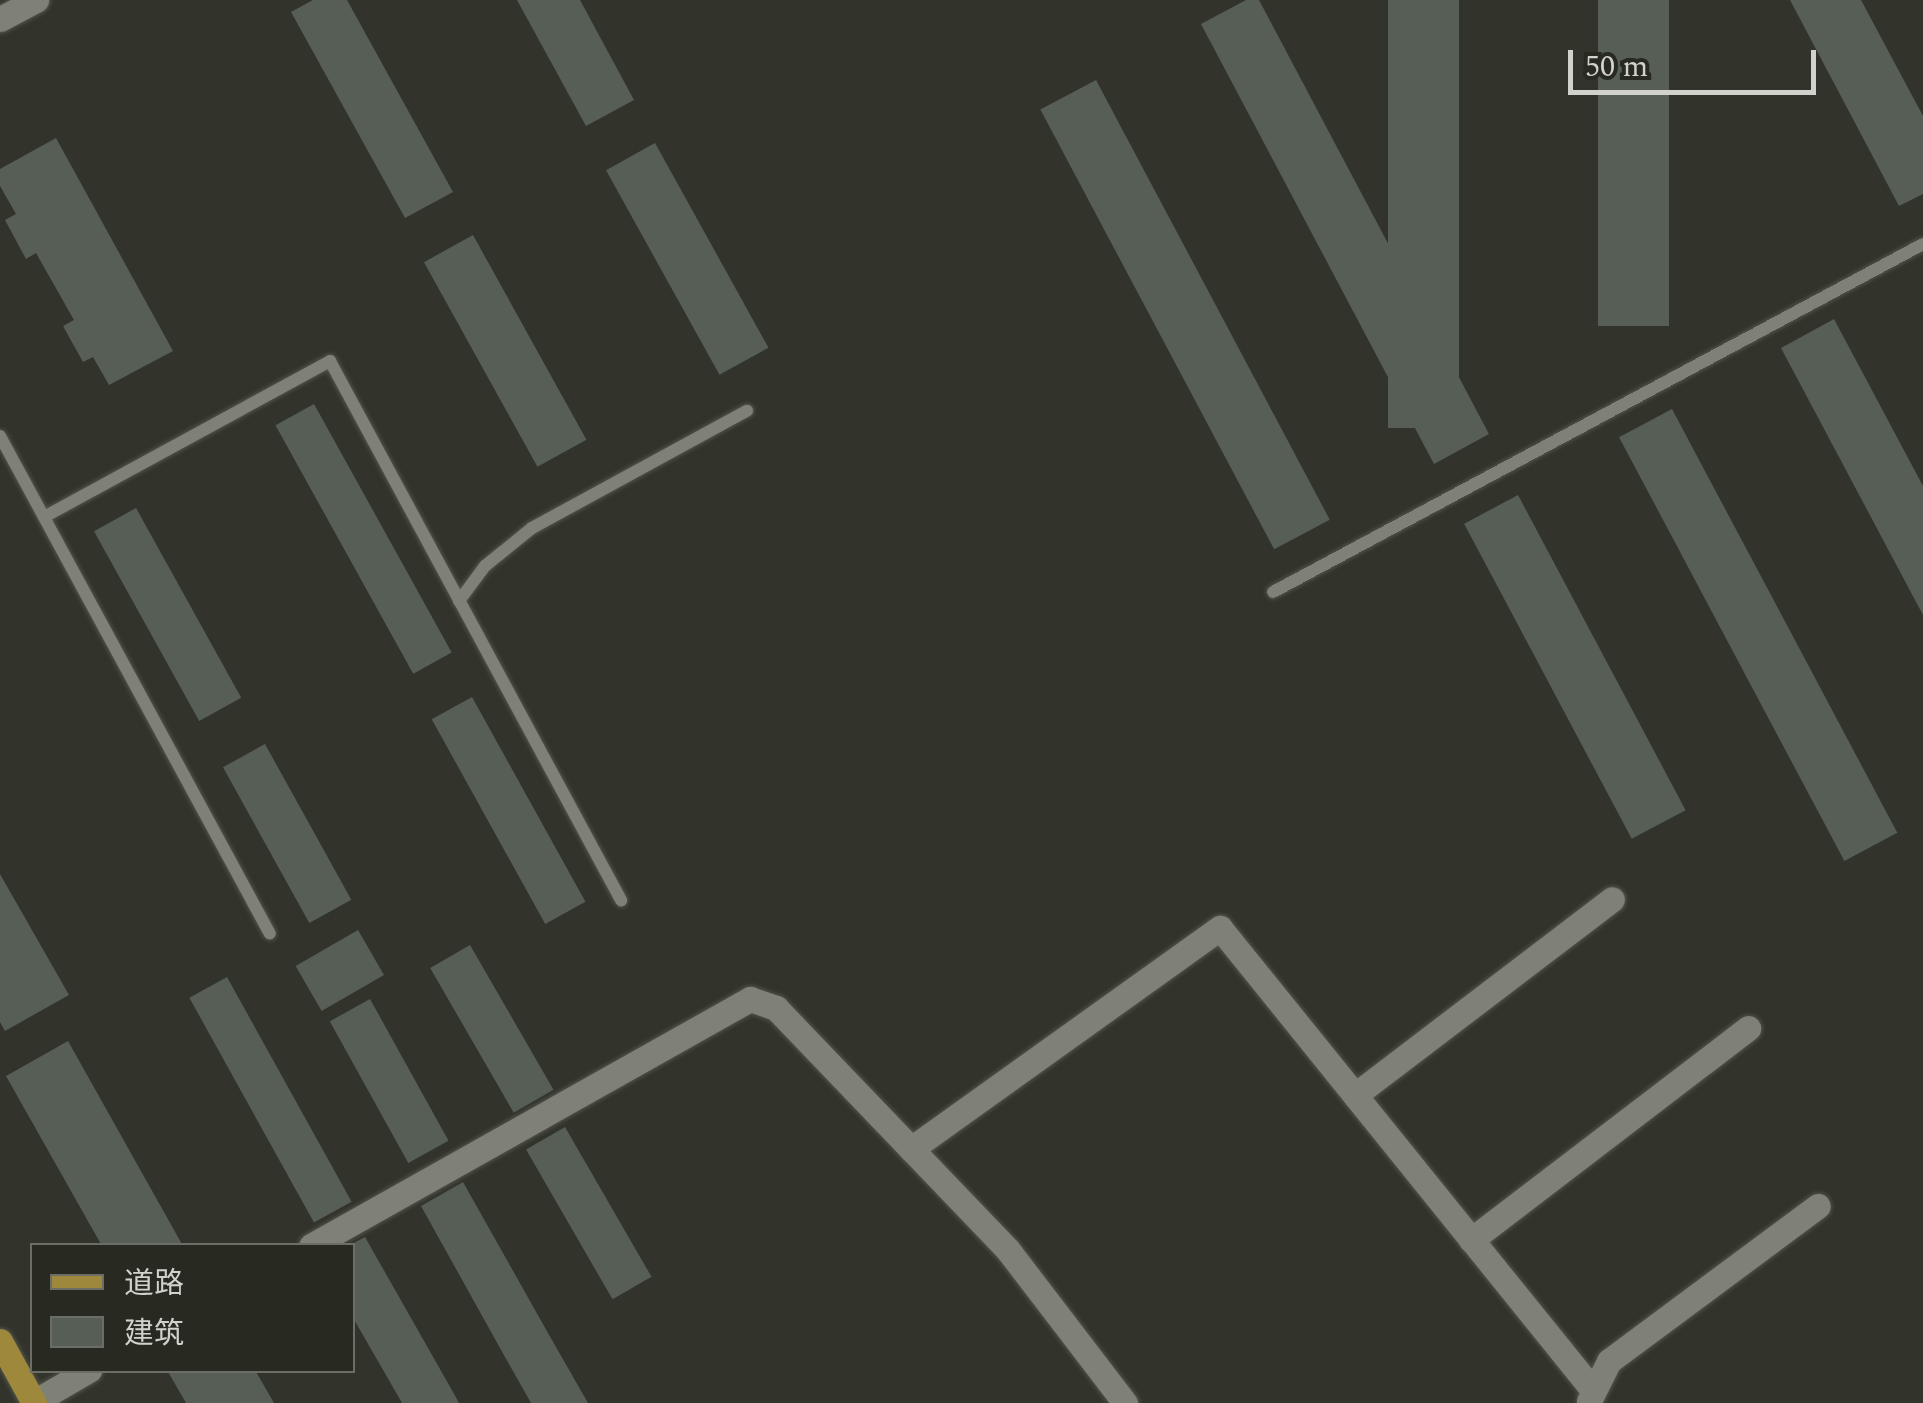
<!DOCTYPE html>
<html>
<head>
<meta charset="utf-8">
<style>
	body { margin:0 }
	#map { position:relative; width:1923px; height:1403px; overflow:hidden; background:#32342b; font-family:Spectral,"Noto Sans SC",serif }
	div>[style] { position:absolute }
	.building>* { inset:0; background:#565e55; transform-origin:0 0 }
	.roads { filter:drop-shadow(0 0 2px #51534a) drop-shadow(0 0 2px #51534a) }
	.lane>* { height:12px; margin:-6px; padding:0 6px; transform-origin:6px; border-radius:6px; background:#7f8176 }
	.street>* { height:25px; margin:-12.5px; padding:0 12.5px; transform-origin:12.5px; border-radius:12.5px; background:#7f8176 }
	.secondary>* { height:25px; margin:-12.5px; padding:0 12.5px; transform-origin:12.5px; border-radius:12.5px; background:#7f8176 }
	.primary>* { height:25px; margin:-12.5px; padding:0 12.5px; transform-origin:12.5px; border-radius:12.5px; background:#9e883c }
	span { translate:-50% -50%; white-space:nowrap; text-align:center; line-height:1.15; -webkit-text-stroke:8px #282a21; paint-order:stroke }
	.legend { position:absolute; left:30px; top:1243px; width:325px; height:130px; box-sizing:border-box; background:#282a21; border:2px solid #6c6d65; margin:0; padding:12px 18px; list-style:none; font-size:30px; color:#d1d2cc }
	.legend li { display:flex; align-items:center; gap:20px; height:50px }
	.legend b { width:50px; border:2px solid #6c6d65 }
	.scale { position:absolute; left:1568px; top:50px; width:248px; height:45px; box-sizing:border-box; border:5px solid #d1d2cc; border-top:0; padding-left:12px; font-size:30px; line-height:35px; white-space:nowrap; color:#d1d2cc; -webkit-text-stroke:8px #282a21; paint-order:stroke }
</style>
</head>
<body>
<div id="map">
	<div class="building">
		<div style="clip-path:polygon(313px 0,347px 0,453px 192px,405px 218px,291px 12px)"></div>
		<div style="clip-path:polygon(517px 0,580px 0,634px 100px,586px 126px)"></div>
		<div style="clip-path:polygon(1246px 0,1259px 0,1489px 434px,1434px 464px,1201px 24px)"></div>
		<div style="left:1388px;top:0;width:71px;height:428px"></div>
		<div style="left:1598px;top:0;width:71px;height:326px"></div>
		<div style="clip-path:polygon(1790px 0,1861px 0,1923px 116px,1923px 194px,1899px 206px)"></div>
		<div style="left:1096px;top:80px;width:498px;height:63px;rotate:62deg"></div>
		<div style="clip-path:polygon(56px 138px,173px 351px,109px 385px,93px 357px,83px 362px,63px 326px,74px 320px,36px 253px,26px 259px,5px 220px,16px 214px,0 186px,0 169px)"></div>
		<div style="left:655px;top:143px;width:234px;height:56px;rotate:61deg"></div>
		<div style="left:473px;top:235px;width:234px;height:56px;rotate:61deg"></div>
		<div style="clip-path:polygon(1834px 319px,1923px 486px,1923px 615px,1781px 348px)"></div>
		<div style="left:314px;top:404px;width:284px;height:44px;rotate:61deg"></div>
		<div style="left:1672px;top:409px;width:480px;height:60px;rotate:62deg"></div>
		<div style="left:1518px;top:495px;width:357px;height:61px;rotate:62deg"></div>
		<div style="left:136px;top:508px;width:217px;height:48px;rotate:61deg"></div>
		<div style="left:472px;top:697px;width:234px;height:46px;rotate:61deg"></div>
		<div style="left:265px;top:744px;width:178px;height:48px;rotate:61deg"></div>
		<div style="clip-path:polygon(0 874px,69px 995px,5px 1031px,0 1022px)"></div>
		<div style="left:358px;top:930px;width:52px;height:72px;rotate:60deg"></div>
		<div style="left:470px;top:945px;width:167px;height:46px;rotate:60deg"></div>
		<div style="left:227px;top:977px;width:257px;height:43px;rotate:61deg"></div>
		<div style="left:370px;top:999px;width:162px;height:46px;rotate:61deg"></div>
		<div style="clip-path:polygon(68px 1041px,183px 1246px,102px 1246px,6px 1076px)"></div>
		<div style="left:565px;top:1127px;width:173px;height:45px;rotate:60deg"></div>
		<div style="clip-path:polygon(463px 1182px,548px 1333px,588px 1403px,531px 1403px,505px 1357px,421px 1206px)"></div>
		<div style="clip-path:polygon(365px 1237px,453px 1392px,459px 1403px,402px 1403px,352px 1316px,352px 1244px)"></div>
		<div style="clip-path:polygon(167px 1370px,255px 1370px,274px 1403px,186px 1403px)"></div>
	</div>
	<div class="roads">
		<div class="lane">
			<div style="left:0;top:436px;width:566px;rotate:61.53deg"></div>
			<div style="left:44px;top:517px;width:326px;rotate:-28.6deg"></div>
			<div style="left:330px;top:361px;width:613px;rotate:61.64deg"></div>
			<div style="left:1273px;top:592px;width:737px;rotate:-28.16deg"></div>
			<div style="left:459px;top:601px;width:44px;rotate:-53.4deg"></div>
			<div style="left:485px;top:566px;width:60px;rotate:-39deg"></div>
			<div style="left:532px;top:528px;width:245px;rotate:-28.6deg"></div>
		</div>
		<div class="street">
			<div style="left:1355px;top:1095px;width:323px;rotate:-37.3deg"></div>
			<div style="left:911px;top:1149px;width:380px;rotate:-35.6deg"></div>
			<div style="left:1220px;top:928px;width:592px;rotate:51.1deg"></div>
			<div style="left:1471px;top:1240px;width:349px;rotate:-37.4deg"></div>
			<div style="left:311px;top:1246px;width:504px;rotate:-29.36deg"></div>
			<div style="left:750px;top:999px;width:28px;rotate:19deg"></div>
			<div style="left:776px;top:1008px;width:335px;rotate:46.2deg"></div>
			<div style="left:1008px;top:1250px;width:193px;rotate:52.6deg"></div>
			<div style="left:1589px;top:1401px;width:45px;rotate:-63.4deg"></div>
			<div style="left:1609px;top:1361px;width:260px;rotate:-36.6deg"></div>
			<div style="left:34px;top:1402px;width:64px;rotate:-30.2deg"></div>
		</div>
		<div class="secondary">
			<div style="left:0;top:19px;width:41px;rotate:-27.8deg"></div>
		</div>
		<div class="primary">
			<div style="left:0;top:1341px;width:71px;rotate:61.3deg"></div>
		</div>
	</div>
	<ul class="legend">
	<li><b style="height:12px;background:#9e883c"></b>道路</li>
	<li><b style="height:28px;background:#565e55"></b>建筑</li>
	</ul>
	<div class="scale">50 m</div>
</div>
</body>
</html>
